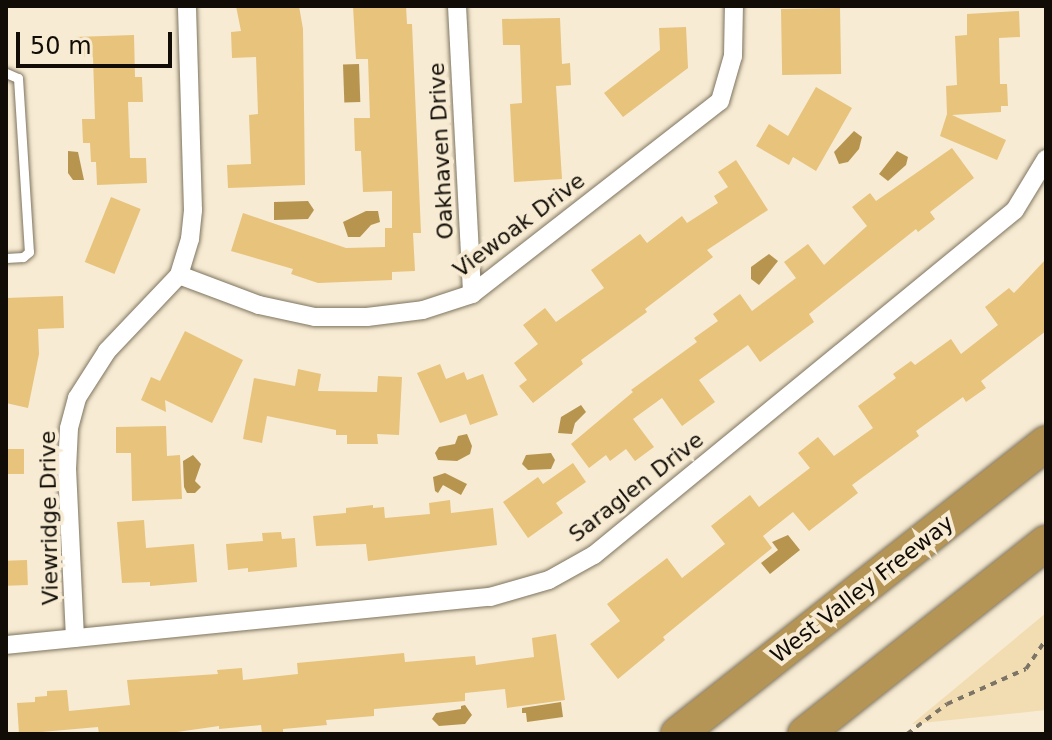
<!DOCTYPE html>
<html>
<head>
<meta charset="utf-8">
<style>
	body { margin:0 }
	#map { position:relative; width:1052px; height:740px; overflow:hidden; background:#f7ebd3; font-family:"DejaVu Sans",sans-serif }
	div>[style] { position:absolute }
	.green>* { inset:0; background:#f2dcb2 }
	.water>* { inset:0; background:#b7954f; transform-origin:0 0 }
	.building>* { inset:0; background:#e7c37c; transform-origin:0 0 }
	.path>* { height:4px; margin-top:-2px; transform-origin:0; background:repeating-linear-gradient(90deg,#7c7566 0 6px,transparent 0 12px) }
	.roads { filter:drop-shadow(0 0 2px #7f745f) drop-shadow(0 0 2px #7f745f) }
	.service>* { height:9px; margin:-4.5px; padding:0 4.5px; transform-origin:4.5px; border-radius:4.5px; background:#fff }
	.minor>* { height:18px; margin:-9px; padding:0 9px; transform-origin:9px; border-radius:9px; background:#fff }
	.motorway>* { height:34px; margin:-17px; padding:0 17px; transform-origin:17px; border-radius:17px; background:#b59555 }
	span { translate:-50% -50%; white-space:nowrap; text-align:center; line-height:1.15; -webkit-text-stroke:8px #f7ebd3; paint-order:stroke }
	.street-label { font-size:22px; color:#110d06 }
	.frame { position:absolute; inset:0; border:8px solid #110d06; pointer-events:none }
	.scale { position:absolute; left:16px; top:32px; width:156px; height:36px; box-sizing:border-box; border:4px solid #110d06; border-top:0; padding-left:10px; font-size:24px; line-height:28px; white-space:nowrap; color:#110d06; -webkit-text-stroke:6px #f7ebd3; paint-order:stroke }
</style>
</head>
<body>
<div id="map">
	<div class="green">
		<div style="clip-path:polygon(1046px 613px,1046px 710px,912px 724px)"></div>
	</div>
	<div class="water">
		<div style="left:359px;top:64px;width:38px;height:16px;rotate:88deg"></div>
		<div style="clip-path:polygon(854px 131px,862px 137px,859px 149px,848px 162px,839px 164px,834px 152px)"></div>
		<div style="clip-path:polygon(68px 151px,78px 152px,84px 180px,73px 180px,68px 173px)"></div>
		<div style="clip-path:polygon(897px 151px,908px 157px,906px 165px,888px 181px,879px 174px)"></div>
		<div style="clip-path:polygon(308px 201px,314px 210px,308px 219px,274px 220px,274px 202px)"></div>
		<div style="clip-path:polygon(366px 211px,378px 211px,380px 222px,371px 225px,360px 237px,348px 237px,343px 222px)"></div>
		<div style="clip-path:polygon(769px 254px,778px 261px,759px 285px,751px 279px,751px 267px)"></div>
		<div style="clip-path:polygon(581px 405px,586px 412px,575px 423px,572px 434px,558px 433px,561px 417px)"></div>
		<div style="clip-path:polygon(467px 434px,472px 446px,470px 454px,457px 461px,438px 460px,435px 453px,439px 447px,455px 444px,458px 436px)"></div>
		<div style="clip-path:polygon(551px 453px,555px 460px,551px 469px,528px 470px,522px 464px,526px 455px)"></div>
		<div style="clip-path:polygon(193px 455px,201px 464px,195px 481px,201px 487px,195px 493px,187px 493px,184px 487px,183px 461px)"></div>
		<div style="clip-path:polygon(445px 473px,467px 484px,461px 495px,443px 485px,438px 493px,435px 491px,433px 477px)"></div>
		<div style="clip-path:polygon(788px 535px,800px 550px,770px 574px,761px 563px,778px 550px,772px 542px)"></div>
		<div style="clip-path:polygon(561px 702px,563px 717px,527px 722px,526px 713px,522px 713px,522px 708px)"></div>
		<div style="clip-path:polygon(465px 705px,472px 715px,465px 724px,439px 726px,432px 719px,436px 713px,461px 709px,461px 706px)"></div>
	</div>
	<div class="building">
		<div style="clip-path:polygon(236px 6px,299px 6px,303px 29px,305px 185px,228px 188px,227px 165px,251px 164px,249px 115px,258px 114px,256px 57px,232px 58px,231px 32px,241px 31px)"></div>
		<div style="clip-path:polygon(353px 6px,406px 6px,407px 24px,412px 24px,421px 233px,413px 233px,415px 271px,392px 272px,392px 280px,318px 283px,291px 274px,293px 269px,231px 251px,243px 213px,346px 248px,385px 247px,385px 228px,392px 228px,392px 191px,363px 192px,361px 151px,355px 151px,354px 118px,370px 118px,368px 59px,356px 59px)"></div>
		<div style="left:840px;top:8px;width:66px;height:59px;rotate:89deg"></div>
		<div style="clip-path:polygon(1019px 11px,1020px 37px,999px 38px,1000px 84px,1007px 84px,1008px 106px,1001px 106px,1001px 112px,952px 115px,1006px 140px,997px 160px,940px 136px,947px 114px,946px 86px,957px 85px,955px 36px,967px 35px,967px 14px)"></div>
		<div style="clip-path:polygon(560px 18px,562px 64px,570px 63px,571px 85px,556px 86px,562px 179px,514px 182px,510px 104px,522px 103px,520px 45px,503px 45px,502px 19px)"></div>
		<div style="clip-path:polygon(686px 27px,688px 68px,623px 117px,604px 93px,660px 50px,659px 28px)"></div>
		<div style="clip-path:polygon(134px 35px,135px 77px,142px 77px,143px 102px,128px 102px,130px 158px,146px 158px,147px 183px,97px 185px,96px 162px,91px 162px,90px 143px,83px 143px,82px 119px,95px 119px,93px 57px,76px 57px,75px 37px)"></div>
		<div style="clip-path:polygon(816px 87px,852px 108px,816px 171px,793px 157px,789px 165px,756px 146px,769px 124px,788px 136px)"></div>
		<div style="clip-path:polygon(952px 148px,974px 178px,930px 212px,935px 219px,918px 232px,916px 229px,809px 314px,814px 322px,760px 362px,748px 345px,699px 380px,715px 402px,682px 426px,662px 398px,633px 419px,654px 447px,635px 461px,626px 449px,610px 461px,606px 455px,589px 468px,571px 444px,633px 392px,631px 390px,697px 342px,694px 338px,718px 321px,713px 314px,740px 294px,752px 311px,796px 278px,784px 262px,808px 244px,824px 265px,867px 226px,852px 207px,870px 193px,876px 201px)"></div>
		<div style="clip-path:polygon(736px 160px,768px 210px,707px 250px,713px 257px,645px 309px,647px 312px,581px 360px,583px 364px,533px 403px,519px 386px,527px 380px,514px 363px,538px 344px,523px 325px,545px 308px,556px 322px,604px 288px,591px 270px,640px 234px,647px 243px,682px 216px,687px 223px,718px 203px,714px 196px,728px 187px,718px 172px)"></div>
		<div style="left:111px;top:197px;width:32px;height:70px;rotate:22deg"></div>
		<div style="clip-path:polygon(1046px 259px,1046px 331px,981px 381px,986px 388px,966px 402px,963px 397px,916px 431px,919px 436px,852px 485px,858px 493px,809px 531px,793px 512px,763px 536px,772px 548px,663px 637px,665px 640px,618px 679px,590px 644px,620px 621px,607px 604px,667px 558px,682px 578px,725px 544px,711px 526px,750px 495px,759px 507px,810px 468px,798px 453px,818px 437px,834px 456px,873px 428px,858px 406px,896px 378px,893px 374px,911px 361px,915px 365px,951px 339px,961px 354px,998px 325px,985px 307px,1009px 288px,1014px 293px)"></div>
		<div style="clip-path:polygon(63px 296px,64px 328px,38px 329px,39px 354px,28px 408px,6px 403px,6px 298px)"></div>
		<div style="clip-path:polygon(185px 331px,243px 360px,212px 423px,165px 400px,166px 412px,141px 400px,151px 377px,160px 381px)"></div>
		<div style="clip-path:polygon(440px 364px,446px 379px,464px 372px,467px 380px,483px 374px,498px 415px,470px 425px,466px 414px,440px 423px,417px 373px)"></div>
		<div style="clip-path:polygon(298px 369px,321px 374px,318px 391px,377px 392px,378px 376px,402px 377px,399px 435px,377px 434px,378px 444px,347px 444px,347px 435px,336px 435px,336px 430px,267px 416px,262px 443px,243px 439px,254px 378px,295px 386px)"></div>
		<div style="clip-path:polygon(166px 426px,167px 456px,180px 455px,182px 499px,132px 501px,131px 453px,116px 453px,116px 427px)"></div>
		<div style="left:24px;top:449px;width:25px;height:18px;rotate:90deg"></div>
		<div style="clip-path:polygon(573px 463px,586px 482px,556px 503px,563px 513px,528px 538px,503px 502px,538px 477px,543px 484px)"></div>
		<div style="clip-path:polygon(450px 500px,451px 513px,493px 508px,497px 545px,368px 561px,366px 544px,316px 546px,313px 516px,346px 513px,346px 508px,373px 505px,373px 508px,384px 507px,385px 518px,430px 514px,429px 503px)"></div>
		<div style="clip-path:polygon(144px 520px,146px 548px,194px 544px,197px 582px,150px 586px,150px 582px,122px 583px,117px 522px)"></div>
		<div style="clip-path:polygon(281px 532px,282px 539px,295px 538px,297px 567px,248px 572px,248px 568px,228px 570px,226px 544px,263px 541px,262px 533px)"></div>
		<div style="left:27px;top:560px;width:25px;height:21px;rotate:88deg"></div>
		<div style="clip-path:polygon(556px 634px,565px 700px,507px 708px,505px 689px,465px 693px,465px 701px,374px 709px,374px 716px,326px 720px,327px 725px,283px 729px,283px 733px,272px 734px,262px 734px,261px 725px,219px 729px,219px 726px,163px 734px,99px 734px,98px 727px,19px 734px,17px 703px,35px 702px,35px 697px,47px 696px,47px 691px,67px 690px,69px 711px,130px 705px,127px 680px,218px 674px,217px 670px,242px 668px,243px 680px,298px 674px,297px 663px,404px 653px,405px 662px,475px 656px,476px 665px,534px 657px,532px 638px)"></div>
	</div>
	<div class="path">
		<div style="left:907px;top:734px;width:50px;rotate:-36.9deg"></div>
		<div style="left:947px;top:704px;width:86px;rotate:-23.9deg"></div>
		<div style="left:1026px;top:669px;width:36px;rotate:-56deg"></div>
	</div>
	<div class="roads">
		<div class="service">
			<div style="left:6px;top:73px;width:13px;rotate:23deg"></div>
			<div style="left:18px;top:78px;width:174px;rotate:86.4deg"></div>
			<div style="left:29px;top:252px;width:8px;rotate:140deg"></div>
			<div style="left:23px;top:257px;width:17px;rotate:177deg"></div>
		</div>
		<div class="minor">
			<div style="left:457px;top:6px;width:288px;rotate:87deg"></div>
			<div style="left:179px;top:275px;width:85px;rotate:20.6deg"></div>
			<div style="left:259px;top:305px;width:57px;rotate:12.1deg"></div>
			<div style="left:315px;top:317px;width:52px"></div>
			<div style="left:367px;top:317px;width:56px;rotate:-7.1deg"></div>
			<div style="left:423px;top:310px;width:52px;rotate:-18.1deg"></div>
			<div style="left:472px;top:294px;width:314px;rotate:-37.9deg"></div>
			<div style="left:720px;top:101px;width:47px;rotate:-73.9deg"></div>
			<div style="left:733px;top:56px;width:50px;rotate:-88.9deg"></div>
			<div style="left:75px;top:638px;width:169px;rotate:-92.7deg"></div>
			<div style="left:67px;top:469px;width:41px;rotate:-87.2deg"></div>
			<div style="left:69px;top:428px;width:31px;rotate:-75deg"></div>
			<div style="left:77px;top:398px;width:56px;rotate:-57.4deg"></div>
			<div style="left:107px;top:351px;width:105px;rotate:-46.5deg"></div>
			<div style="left:179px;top:275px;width:38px;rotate:-73deg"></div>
			<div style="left:190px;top:239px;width:29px;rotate:-84deg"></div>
			<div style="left:193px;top:210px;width:204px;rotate:-91.7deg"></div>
			<div style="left:6px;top:645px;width:486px;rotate:-5.7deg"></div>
			<div style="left:490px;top:597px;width:61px;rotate:-16.1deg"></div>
			<div style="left:549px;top:580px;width:51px;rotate:-29.1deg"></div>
			<div style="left:594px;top:555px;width:544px;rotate:-39.33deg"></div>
			<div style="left:1015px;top:210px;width:60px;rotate:-58.7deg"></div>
		</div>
		<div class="motorway">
			<div style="left:678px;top:734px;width:469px;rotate:-38.3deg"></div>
			<div style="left:805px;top:734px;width:308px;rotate:-38.4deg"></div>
		</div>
	</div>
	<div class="street-label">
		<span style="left:441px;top:151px;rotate:-93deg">Oakhaven Drive</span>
		<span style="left:519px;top:225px;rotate:-37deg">Viewoak Drive</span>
		<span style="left:636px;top:487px;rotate:-38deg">Saraglen Drive</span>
		<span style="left:49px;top:518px;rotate:-91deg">Viewridge Drive</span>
		<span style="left:862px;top:589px;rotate:-38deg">West Valley Freeway</span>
	</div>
	<div class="frame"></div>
	<div class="scale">50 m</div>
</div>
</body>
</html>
